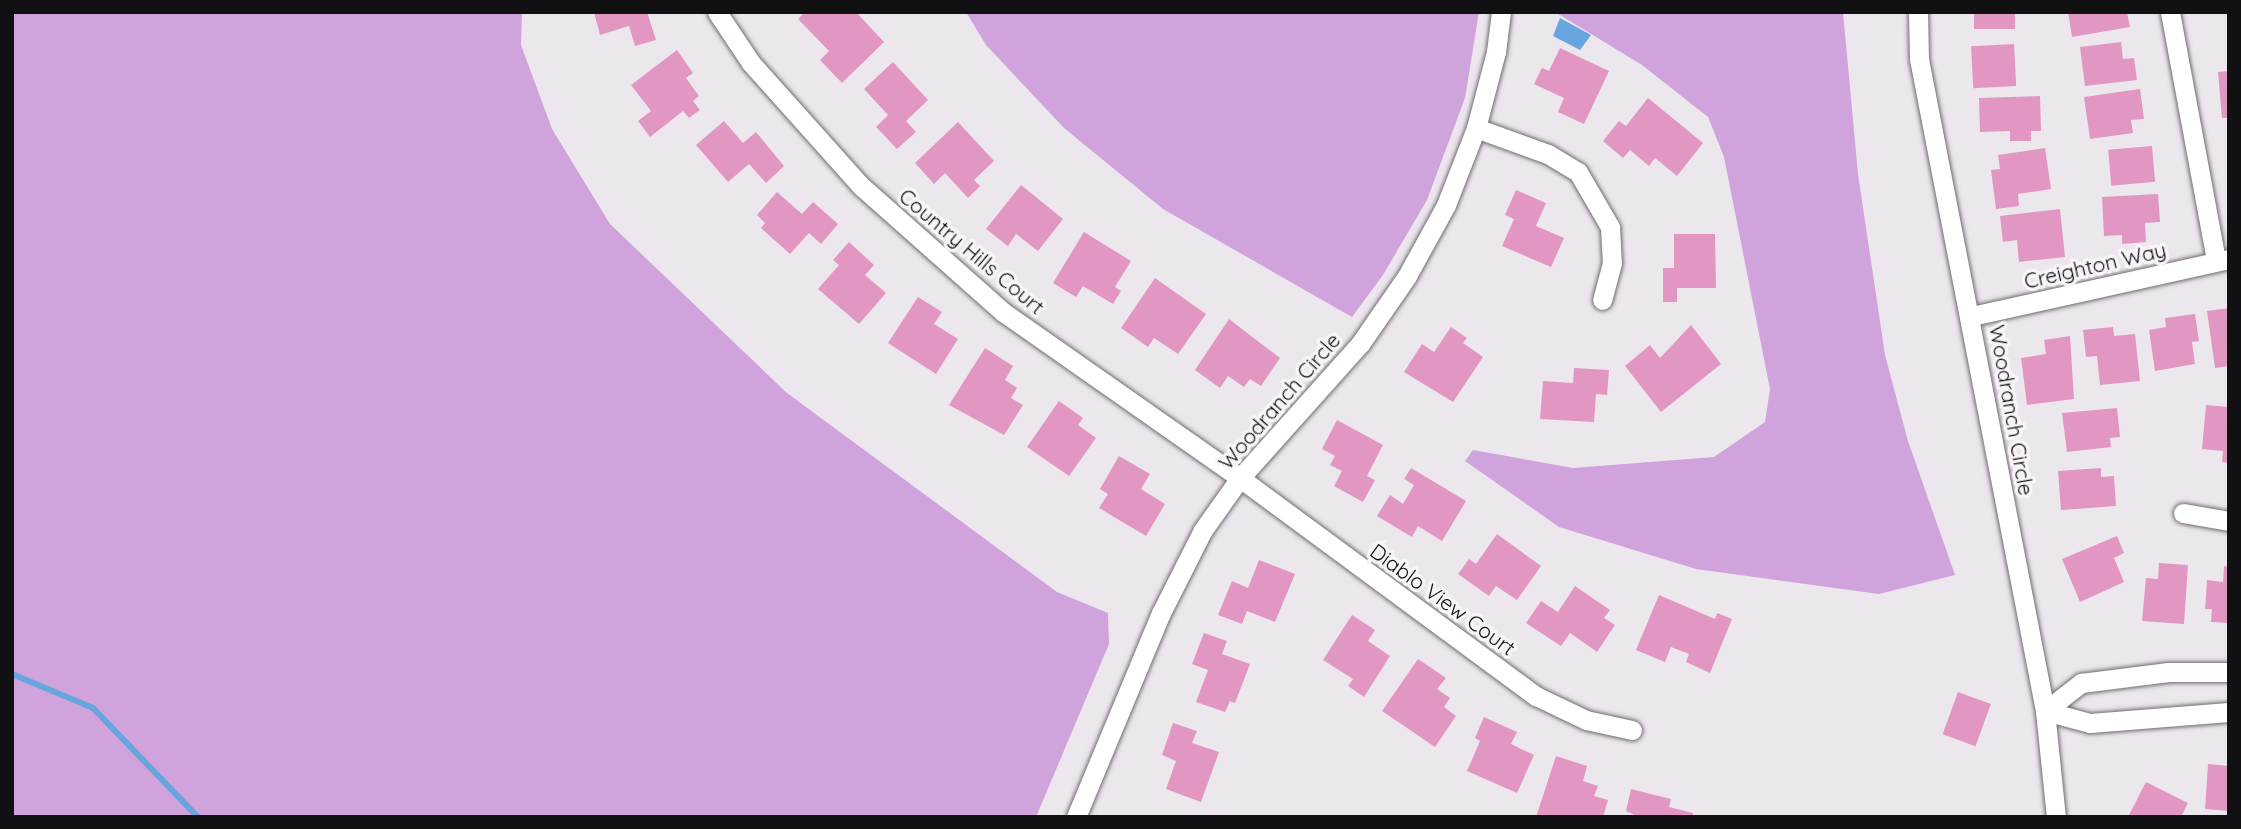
<!DOCTYPE html>
<html>
<head>
<meta charset="utf-8">
<style>
	body { margin:0 }
	#map { position:relative; width:2241px; height:829px; overflow:hidden; background:#ece7ed; font-family:Quicksand,sans-serif }
	div>[style] { position:absolute }
	.green>* { inset:0; background:#d1a3dc }
	.water>* { inset:0; background:#68a4dd }
	.stream>* { height:6px; margin:-3px; padding:0 3px; transform-origin:3px; border-radius:3px; background:#68a4dd }
	.building>* { inset:0; background:#e297c2; transform-origin:0 0 }
	.roads { filter:drop-shadow(0 0 2px #716c72) drop-shadow(0 0 2px #716c72) }
	.minor>* { height:19px; margin:-9.5px; padding:0 9.5px; transform-origin:9.5px; border-radius:9.5px; background:#fff }
	span { translate:-50% -50%; white-space:nowrap; text-align:center; line-height:1.15; -webkit-text-stroke:7px #f9f4fa; paint-order:stroke }
	.street-label { font-size:21px; color:#111012 }
	.frame { position:absolute; inset:0; border:14px solid #111012; pointer-events:none }
</style>
</head>
<body>
<div id="map">
	<div class="green">
		<div style="clip-path:polygon(12px 12px,522px 12px,521px 45px,552px 129px,610px 224px,787px 393px,1057px 592px,1108px 613px,1109px 644px,1036px 817px,12px 817px)"></div>
		<div style="clip-path:polygon(966px 12px,1479px 12px,1465px 98px,1427px 200px,1383px 275px,1352px 317px,1163px 209px,1064px 128px,986px 45px)"></div>
		<div style="clip-path:polygon(1555px 12px,1843px 12px,1858px 174px,1885px 355px,1908px 441px,1955px 575px,1879px 594px,1696px 569px,1559px 527px,1465px 461px,1473px 450px,1573px 468px,1714px 457px,1765px 422px,1770px 389px,1724px 157px,1708px 117px,1642px 65px)"></div>
	</div>
	<div class="water">
		<div style="clip-path:polygon(1560px 18px,1591px 35px,1580px 50px,1553px 36px)"></div>
	</div>
	<div class="stream">
		<div style="left:12px;top:674px;width:88px;rotate:22.8deg"></div>
		<div style="left:93px;top:708px;width:151px;rotate:46.1deg"></div>
	</div>
	<div class="building">
		<div style="clip-path:polygon(594px 12px,647px 12px,656px 40px,635px 46px,629px 26px,600px 35px)"></div>
		<div style="clip-path:polygon(805px 12px,856px 12px,884px 42px,842px 83px,820px 60px,829px 51px,798px 19px)"></div>
		<div style="left:1974px;top:12px;width:41px;height:17px"></div>
		<div style="clip-path:polygon(2068px 12px,2127px 12px,2130px 27px,2072px 37px)"></div>
		<div style="clip-path:polygon(2121px 42px,2123px 59px,2134px 58px,2137px 80px,2085px 86px,2080px 47px)"></div>
		<div style="left:2014px;top:44px;width:42px;height:43px;rotate:87deg"></div>
		<div style="clip-path:polygon(1560px 48px,1609px 71px,1584px 124px,1558px 112px,1564px 98px,1534px 84px,1542px 68px,1549px 71px)"></div>
		<div style="clip-path:polygon(677px 50px,693px 73px,686px 78px,699px 96px,693px 101px,700px 110px,689px 118px,683px 111px,650px 137px,638px 121px,651px 111px,631px 85px)"></div>
		<div style="clip-path:polygon(893px 62px,928px 100px,906px 121px,916px 132px,897px 149px,876px 127px,888px 115px,864px 89px)"></div>
		<div style="clip-path:polygon(2229px 71px,2229px 118px,2222px 118px,2218px 72px)"></div>
		<div style="clip-path:polygon(2140px 89px,2144px 119px,2131px 120px,2133px 133px,2090px 139px,2084px 97px)"></div>
		<div style="clip-path:polygon(2040px 96px,2041px 131px,2031px 131px,2031px 141px,2010px 141px,2010px 131px,1980px 132px,1979px 98px)"></div>
		<div style="clip-path:polygon(1648px 98px,1703px 143px,1677px 176px,1655px 158px,1649px 166px,1630px 150px,1623px 158px,1603px 141px,1619px 121px,1626px 126px)"></div>
		<div style="clip-path:polygon(724px 121px,743px 143px,756px 132px,784px 166px,766px 183px,749px 164px,728px 182px,696px 145px)"></div>
		<div style="clip-path:polygon(958px 122px,994px 161px,974px 180px,980px 186px,968px 198px,945px 173px,934px 184px,915px 163px)"></div>
		<div style="left:2152px;top:146px;width:36px;height:44px;rotate:85deg"></div>
		<div style="clip-path:polygon(2045px 148px,2051px 189px,2018px 194px,2019px 206px,1996px 209px,1991px 170px,2000px 169px,1998px 155px)"></div>
		<div style="clip-path:polygon(1021px 185px,1063px 219px,1038px 251px,1016px 234px,1008px 246px,986px 229px)"></div>
		<div style="clip-path:polygon(1516px 190px,1546px 203px,1536px 226px,1564px 238px,1551px 267px,1502px 246px,1514px 219px,1505px 215px)"></div>
		<div style="clip-path:polygon(777px 192px,802px 214px,813px 202px,838px 224px,821px 244px,809px 233px,790px 254px,761px 228px,765px 223px,757px 215px)"></div>
		<div style="clip-path:polygon(2158px 194px,2160px 222px,2145px 223px,2146px 242px,2122px 244px,2122px 235px,2104px 236px,2102px 197px)"></div>
		<div style="clip-path:polygon(2060px 209px,2065px 257px,2019px 262px,2017px 240px,2003px 242px,2000px 216px)"></div>
		<div style="clip-path:polygon(1084px 232px,1131px 261px,1115px 287px,1121px 291px,1113px 304px,1083px 286px,1076px 297px,1053px 283px)"></div>
		<div style="clip-path:polygon(1674px 234px,1715px 234px,1716px 288px,1677px 288px,1677px 302px,1663px 302px,1663px 268px,1674px 268px)"></div>
		<div style="clip-path:polygon(849px 242px,874px 265px,865px 275px,886px 293px,859px 324px,818px 289px,839px 265px,833px 260px)"></div>
		<div style="clip-path:polygon(1155px 278px,1206px 314px,1178px 354px,1154px 338px,1148px 347px,1121px 328px)"></div>
		<div style="clip-path:polygon(918px 297px,942px 312px,934px 324px,958px 339px,936px 374px,888px 343px)"></div>
		<div style="clip-path:polygon(2229px 308px,2229px 366px,2215px 368px,2207px 311px)"></div>
		<div style="clip-path:polygon(2195px 314px,2199px 341px,2192px 342px,2195px 364px,2155px 371px,2149px 330px,2166px 327px,2165px 318px)"></div>
		<div style="clip-path:polygon(1229px 319px,1280px 358px,1261px 386px,1250px 379px,1244px 387px,1228px 376px,1220px 388px,1195px 370px)"></div>
		<div style="clip-path:polygon(1691px 325px,1721px 364px,1661px 412px,1625px 366px,1650px 345px,1660px 358px)"></div>
		<div style="clip-path:polygon(1451px 327px,1467px 338px,1463px 343px,1483px 357px,1453px 402px,1404px 372px,1422px 344px,1434px 352px)"></div>
		<div style="clip-path:polygon(2113px 327px,2114px 336px,2135px 334px,2140px 381px,2100px 385px,2097px 356px,2086px 357px,2083px 330px)"></div>
		<div style="clip-path:polygon(2070px 336px,2074px 399px,2027px 405px,2021px 358px,2046px 354px,2044px 340px)"></div>
		<div style="clip-path:polygon(985px 348px,1013px 366px,1005px 380px,1017px 388px,1011px 398px,1023px 405px,1004px 435px,949px 405px)"></div>
		<div style="clip-path:polygon(1574px 368px,1609px 370px,1607px 395px,1596px 394px,1594px 422px,1540px 419px,1543px 381px,1573px 383px)"></div>
		<div style="clip-path:polygon(1059px 401px,1083px 418px,1078px 425px,1096px 438px,1069px 476px,1027px 447px)"></div>
		<div style="clip-path:polygon(2206px 405px,2229px 407px,2229px 463px,2222px 462px,2223px 451px,2202px 449px)"></div>
		<div style="clip-path:polygon(2117px 408px,2120px 437px,2110px 438px,2111px 447px,2067px 452px,2062px 413px)"></div>
		<div style="clip-path:polygon(1337px 420px,1383px 445px,1367px 476px,1375px 480px,1363px 502px,1334px 486px,1342px 471px,1330px 465px,1335px 456px,1322px 449px)"></div>
		<div style="clip-path:polygon(1119px 456px,1150px 474px,1141px 489px,1165px 504px,1146px 536px,1099px 508px,1108px 494px,1100px 489px)"></div>
		<div style="clip-path:polygon(1411px 468px,1466px 501px,1442px 541px,1418px 526px,1412px 537px,1377px 516px,1390px 495px,1403px 504px,1414px 485px,1404px 479px)"></div>
		<div style="clip-path:polygon(2101px 468px,2101px 477px,2114px 476px,2116px 506px,2061px 510px,2058px 471px)"></div>
		<div style="clip-path:polygon(1497px 534px,1541px 566px,1517px 600px,1496px 586px,1489px 596px,1458px 574px,1469px 559px,1476px 564px)"></div>
		<div style="clip-path:polygon(2117px 536px,2124px 553px,2114px 558px,2124px 582px,2080px 602px,2062px 559px)"></div>
		<div style="clip-path:polygon(1259px 560px,1295px 574px,1275px 622px,1247px 611px,1242px 624px,1218px 615px,1232px 581px,1248px 588px)"></div>
		<div style="clip-path:polygon(2159px 563px,2188px 565px,2184px 624px,2142px 621px,2146px 578px,2158px 579px)"></div>
		<div style="clip-path:polygon(2224px 566px,2229px 567px,2229px 623px,2211px 622px,2212px 609px,2205px 609px,2207px 580px,2223px 582px)"></div>
		<div style="clip-path:polygon(1575px 586px,1610px 610px,1604px 618px,1615px 625px,1597px 652px,1570px 633px,1561px 646px,1526px 623px,1541px 601px,1558px 612px)"></div>
		<div style="clip-path:polygon(1659px 595px,1715px 619px,1717px 613px,1732px 619px,1710px 673px,1686px 662px,1689px 654px,1671px 647px,1665px 662px,1636px 650px)"></div>
		<div style="clip-path:polygon(1352px 615px,1375px 630px,1368px 641px,1390px 656px,1364px 697px,1348px 686px,1353px 679px,1323px 660px)"></div>
		<div style="clip-path:polygon(1204px 633px,1227px 641px,1222px 654px,1250px 664px,1235px 703px,1230px 701px,1225px 712px,1196px 702px,1208px 670px,1192px 664px)"></div>
		<div style="clip-path:polygon(1418px 659px,1446px 678px,1437px 689px,1450px 698px,1444px 707px,1456px 716px,1435px 747px,1382px 711px)"></div>
		<div style="left:1958px;top:692px;width:35px;height:45px;rotate:20deg"></div>
		<div style="clip-path:polygon(1484px 717px,1517px 732px,1511px 744px,1534px 755px,1517px 793px,1467px 771px,1480px 741px,1475px 738px)"></div>
		<div style="clip-path:polygon(1173px 723px,1197px 731px,1192px 743px,1219px 752px,1201px 802px,1166px 789px,1176px 761px,1162px 755px)"></div>
		<div style="clip-path:polygon(1556px 756px,1587px 766px,1583px 781px,1598px 786px,1594px 796px,1608px 800px,1603px 817px,1536px 817px)"></div>
		<div style="clip-path:polygon(2208px 764px,2229px 766px,2229px 811px,2205px 809px)"></div>
		<div style="clip-path:polygon(2146px 782px,2188px 803px,2181px 817px,2128px 817px)"></div>
		<div style="clip-path:polygon(1631px 789px,1671px 799px,1669px 807px,1693px 813px,1692px 817px,1639px 817px,1626px 811px)"></div>
	</div>
	<div class="roads">
		<div class="minor">
			<div style="left:717px;top:12px;width:61px;rotate:56.3deg"></div>
			<div style="left:751px;top:63px;width:165px;rotate:48.2deg"></div>
			<div style="left:861px;top:186px;width:190px;rotate:41.6deg"></div>
			<div style="left:1003px;top:312px;width:289px;rotate:35deg"></div>
			<div style="left:1240px;top:478px;width:368px;rotate:36.4deg"></div>
			<div style="left:1536px;top:696px;width:55px;rotate:25.6deg"></div>
			<div style="left:1586px;top:720px;width:47px;rotate:12.3deg"></div>
			<div style="left:1918px;top:12px;width:47px;rotate:88.8deg"></div>
			<div style="left:1919px;top:59px;width:664px;rotate:79.06deg"></div>
			<div style="left:2045px;top:711px;width:107px;rotate:84.1deg"></div>
			<div style="left:2170px;top:12px;width:253px;rotate:79.5deg"></div>
			<div style="left:1476px;top:128px;width:77px;rotate:19.9deg"></div>
			<div style="left:1548px;top:154px;width:35px;rotate:31deg"></div>
			<div style="left:1578px;top:172px;width:64px;rotate:59.8deg"></div>
			<div style="left:1610px;top:227px;width:36px;rotate:87deg"></div>
			<div style="left:1612px;top:263px;width:38px;rotate:105deg"></div>
			<div style="left:1972px;top:316px;width:263px;rotate:-12.5deg"></div>
			<div style="left:2183px;top:513px;width:47px;rotate:9.9deg"></div>
			<div style="left:2045px;top:711px;width:46px;rotate:-37.9deg"></div>
			<div style="left:2081px;top:683px;width:88px;rotate:-7.2deg"></div>
			<div style="left:2168px;top:672px;width:61px"></div>
			<div style="left:2045px;top:711px;width:47px;rotate:14.9deg"></div>
			<div style="left:2090px;top:723px;width:139px;rotate:-4.5deg"></div>
			<div style="left:1076px;top:817px;width:221px;rotate:-67.4deg"></div>
			<div style="left:1161px;top:613px;width:93px;rotate:-63.2deg"></div>
			<div style="left:1203px;top:530px;width:64px;rotate:-54.6deg"></div>
			<div style="left:1240px;top:478px;width:180px;rotate:-48.2deg"></div>
			<div style="left:1360px;top:344px;width:83px;rotate:-55.3deg"></div>
			<div style="left:1407px;top:276px;width:81px;rotate:-61.2deg"></div>
			<div style="left:1446px;top:205px;width:83px;rotate:-68.7deg"></div>
			<div style="left:1476px;top:128px;width:79px;rotate:-75.3deg"></div>
			<div style="left:1496px;top:52px;width:40px;rotate:-82.9deg"></div>
		</div>
	</div>
	<div class="street-label">
		<span style="left:972px;top:251px;rotate:40deg">Country Hills Court</span>
		<span style="left:2095px;top:265px;rotate:-13deg">Creighton Way</span>
		<span style="left:1279px;top:401px;rotate:-49deg">Woodranch Circle</span>
		<span style="left:2012px;top:410px;rotate:80deg">Woodranch Circle</span>
		<span style="left:1443px;top:599px;rotate:36deg">Diablo View Court</span>
	</div>
	<div class="frame"></div>
</div>
</body>
</html>
